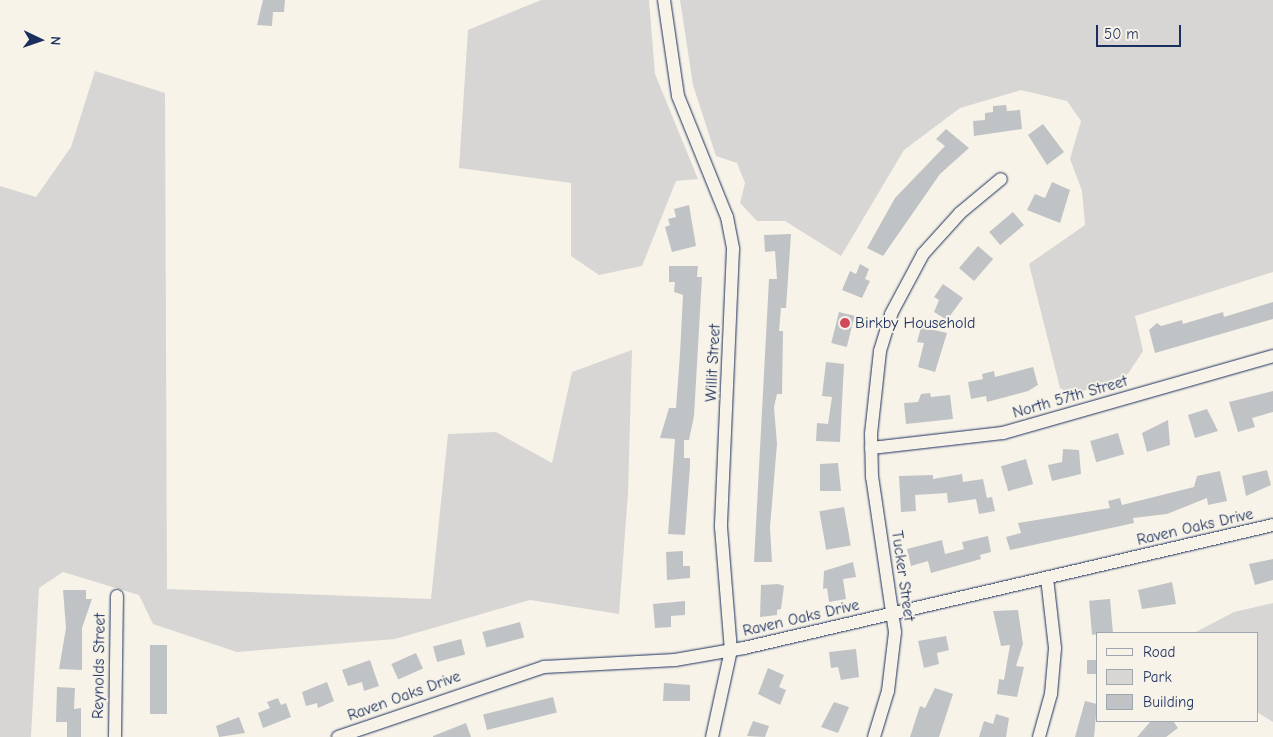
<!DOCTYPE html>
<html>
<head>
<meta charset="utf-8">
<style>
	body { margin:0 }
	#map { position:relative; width:1273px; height:737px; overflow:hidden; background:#f7f3e8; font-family:"Comic Neue",sans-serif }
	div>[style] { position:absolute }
	.green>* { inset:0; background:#d7d6d4 }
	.building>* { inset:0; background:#c0c3c5; transform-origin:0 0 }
	.roads { filter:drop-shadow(0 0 1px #1b2f5e) drop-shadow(0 0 1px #1b2f5e) }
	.street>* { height:12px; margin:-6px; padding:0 6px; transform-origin:6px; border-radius:6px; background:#f7f3e8 }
	.dots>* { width:14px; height:14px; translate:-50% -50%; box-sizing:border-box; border:2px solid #f7f3e8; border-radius:50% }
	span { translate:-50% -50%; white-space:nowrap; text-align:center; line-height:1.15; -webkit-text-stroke:4px #f7f3e8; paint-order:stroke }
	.poi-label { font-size:16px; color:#1b2f5e }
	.left { translate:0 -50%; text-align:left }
	.street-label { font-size:16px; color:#1b2f5e }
	.legend { position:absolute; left:1096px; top:632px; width:162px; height:90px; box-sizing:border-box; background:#f7f3e8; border:1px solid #9fa5b1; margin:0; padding:6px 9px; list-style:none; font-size:15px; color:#1b2f5e }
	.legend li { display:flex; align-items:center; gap:10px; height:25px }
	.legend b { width:25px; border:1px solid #9fa5b1 }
	.north { position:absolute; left:15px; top:15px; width:50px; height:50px; -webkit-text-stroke:4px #f7f3e8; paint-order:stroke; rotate:93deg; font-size:14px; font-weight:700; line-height:20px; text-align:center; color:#1b2f5e }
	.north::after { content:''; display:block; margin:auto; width:18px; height:22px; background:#1b2f5e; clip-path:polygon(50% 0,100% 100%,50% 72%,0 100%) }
	.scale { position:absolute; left:1096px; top:25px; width:85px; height:22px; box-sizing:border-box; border:2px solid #1b2f5e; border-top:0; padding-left:6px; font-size:15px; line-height:18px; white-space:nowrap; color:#1b2f5e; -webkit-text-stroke:4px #f7f3e8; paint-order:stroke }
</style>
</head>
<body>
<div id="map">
	<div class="green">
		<div style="clip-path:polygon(541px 0,649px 0,655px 74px,698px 179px,676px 181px,642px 266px,599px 275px,571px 256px,571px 183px,459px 168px,468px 30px)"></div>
		<div style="clip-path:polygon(680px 0,1273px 0,1273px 272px,1135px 316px,1143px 351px,1128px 374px,1073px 395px,1060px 388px,1029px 264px,1085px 225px,1082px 191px,1070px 159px,1081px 121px,1067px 101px,1021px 90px,960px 108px,904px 150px,841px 256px,785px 221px,757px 221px,740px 203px,745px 183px,737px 163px,716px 156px,693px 85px)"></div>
		<div style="clip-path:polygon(95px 71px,165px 93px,167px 589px,431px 599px,448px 434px,496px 432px,552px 463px,572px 372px,632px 350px,628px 493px,619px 614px,530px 600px,395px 639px,237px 652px,153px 624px,139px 595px,63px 572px,39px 588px,31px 737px,0 737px,0 186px,36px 197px,71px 147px)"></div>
		<div style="clip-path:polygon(1273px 603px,1273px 722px,1257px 712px,1257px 633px,1194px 633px,1234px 612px)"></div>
	</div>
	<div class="building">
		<div style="clip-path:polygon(263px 0,285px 0,284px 12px,273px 12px,272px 26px,257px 25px)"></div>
		<div style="clip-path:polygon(1006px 105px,1007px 111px,1020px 110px,1022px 129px,974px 136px,973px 121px,985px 120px,985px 113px,993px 112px,993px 106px)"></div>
		<div style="clip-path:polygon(1043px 124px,1064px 152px,1047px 165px,1028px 135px)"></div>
		<div style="clip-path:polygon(946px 129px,969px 148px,940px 174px,883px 256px,867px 248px,895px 198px,945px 146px,936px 139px)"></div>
		<div style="clip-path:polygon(1052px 182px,1070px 190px,1060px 223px,1027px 210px,1035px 194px,1045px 198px)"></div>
		<div style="clip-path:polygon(689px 205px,696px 246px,672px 252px,665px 227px,670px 225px,668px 219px,676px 217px,674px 209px)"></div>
		<div style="left:1013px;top:212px;width:17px;height:31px;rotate:50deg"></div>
		<div style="clip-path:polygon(791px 234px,786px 308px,781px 308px,779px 331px,783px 331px,782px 394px,777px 394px,774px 407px,777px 444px,770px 527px,772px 562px,754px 562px,769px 279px,777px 279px,775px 251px,765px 252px,764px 235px)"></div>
		<div style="left:978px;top:246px;width:20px;height:29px;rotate:41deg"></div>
		<div style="clip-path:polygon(860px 264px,869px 269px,865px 279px,870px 281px,862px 298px,842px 290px,850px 271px,856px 274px)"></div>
		<div style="clip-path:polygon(669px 266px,698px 266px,697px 277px,702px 277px,694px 416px,689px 440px,684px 440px,684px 458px,690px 458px,690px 466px,685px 535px,668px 534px,675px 439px,660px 438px,669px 408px,676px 408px,680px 354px,683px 295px,674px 292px,675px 282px,669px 282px)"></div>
		<div style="clip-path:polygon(943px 284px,963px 298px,947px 320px,934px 312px,939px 300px,934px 297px)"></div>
		<div style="clip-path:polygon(1273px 302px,1273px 319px,1155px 353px,1149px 330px,1157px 323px,1161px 326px,1182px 320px,1183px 324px,1223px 312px,1224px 317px)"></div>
		<div style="left:839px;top:312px;width:16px;height:32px;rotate:14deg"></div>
		<div style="clip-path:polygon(921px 327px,947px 333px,935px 372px,918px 367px,924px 343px,917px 342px)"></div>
		<div style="clip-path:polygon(826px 362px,844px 364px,840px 442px,816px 441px,817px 423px,828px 424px,832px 397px,822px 396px)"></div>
		<div style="clip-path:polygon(1033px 367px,1038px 385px,1028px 391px,987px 402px,986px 396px,971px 399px,968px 382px,983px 379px,982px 374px,994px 371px,995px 377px)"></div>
		<div style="clip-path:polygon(1273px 391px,1273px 412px,1252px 418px,1255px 427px,1238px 432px,1229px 402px)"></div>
		<div style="clip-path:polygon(930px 393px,931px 397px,950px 395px,953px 419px,906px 424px,904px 403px,918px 402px,921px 394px)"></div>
		<div style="clip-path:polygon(1207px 409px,1218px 431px,1195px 438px,1188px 415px)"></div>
		<div style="clip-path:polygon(1168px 420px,1170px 445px,1147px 452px,1142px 433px)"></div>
		<div style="left:1118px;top:433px;width:22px;height:29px;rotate:74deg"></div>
		<div style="clip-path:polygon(1063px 449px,1079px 450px,1081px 474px,1052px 481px,1048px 465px,1062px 462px)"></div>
		<div style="left:1026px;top:459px;width:26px;height:26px;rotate:74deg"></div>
		<div style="clip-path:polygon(838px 463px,841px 491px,820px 491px,820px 464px)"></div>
		<div style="clip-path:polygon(1267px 470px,1271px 485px,1246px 496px,1242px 476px)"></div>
		<div style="clip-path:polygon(1220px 471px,1227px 501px,1208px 505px,1207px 498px,1167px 514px,1133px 518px,1134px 523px,1010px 550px,1006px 537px,1021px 533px,1018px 523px,1110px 508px,1108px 501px,1120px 498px,1122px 505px,1194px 487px,1197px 476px)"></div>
		<div style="clip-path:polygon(962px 474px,963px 482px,983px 479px,987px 498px,992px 497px,995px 511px,979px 514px,976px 499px,948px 503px,947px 493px,915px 495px,916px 511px,901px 512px,899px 476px,933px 475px,933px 479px)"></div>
		<div style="left:844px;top:507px;width:39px;height:25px;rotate:80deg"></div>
		<div style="clip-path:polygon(988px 536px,991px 552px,980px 555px,981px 559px,931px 573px,928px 561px,911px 566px,907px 549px,942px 540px,945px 554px,964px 549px,962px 542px)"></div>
		<div style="clip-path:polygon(683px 551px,683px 566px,690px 566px,690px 578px,667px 580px,666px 552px)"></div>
		<div style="clip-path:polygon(1273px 559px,1273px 580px,1255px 585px,1249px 564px)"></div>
		<div style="clip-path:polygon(853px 562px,856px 577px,843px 579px,846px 599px,829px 602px,827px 588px,823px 589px,824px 571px)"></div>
		<div style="clip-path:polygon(1172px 582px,1176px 604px,1142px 609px,1138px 590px)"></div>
		<div style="clip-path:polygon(778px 584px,784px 586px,781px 609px,777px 610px,777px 615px,760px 617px,761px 585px)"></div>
		<div style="clip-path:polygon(63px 590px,86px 590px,86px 599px,92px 599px,82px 628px,82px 670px,59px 669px,66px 628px)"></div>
		<div style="left:1110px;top:599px;width:34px;height:21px;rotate:85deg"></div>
		<div style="clip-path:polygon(685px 601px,685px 615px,671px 616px,671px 627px,655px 628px,653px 604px)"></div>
		<div style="clip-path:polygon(1018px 610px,1023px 644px,1016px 666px,1024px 667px,1017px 697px,997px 694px,999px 679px,1004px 680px,1010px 645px,1001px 646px,993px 611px)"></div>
		<div style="left:520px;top:622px;width:16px;height:39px;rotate:75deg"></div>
		<div style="clip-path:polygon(946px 636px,949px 650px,937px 653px,939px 664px,924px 668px,918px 641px)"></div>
		<div style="left:461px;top:639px;width:16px;height:29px;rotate:75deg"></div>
		<div style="left:150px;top:645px;width:17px;height:69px"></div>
		<div style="clip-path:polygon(856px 649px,859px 677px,841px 680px,838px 667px,831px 668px,829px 652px)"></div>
		<div style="left:416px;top:653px;width:17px;height:27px;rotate:66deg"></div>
		<div style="clip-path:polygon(370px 660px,379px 686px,364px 691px,362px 682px,348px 686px,342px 670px)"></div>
		<div style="left:1087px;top:660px;width:10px;height:14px"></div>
		<div style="clip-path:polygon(768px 668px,784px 675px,779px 687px,786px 690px,780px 705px,758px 694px)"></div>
		<div style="clip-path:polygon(327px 682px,334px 701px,318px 708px,317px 703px,306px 706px,302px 692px)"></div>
		<div style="clip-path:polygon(664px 683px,690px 685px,690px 701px,663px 701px)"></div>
		<div style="clip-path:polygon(57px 687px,75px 688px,74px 709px,81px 708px,81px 737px,67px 737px,67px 722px,56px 722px)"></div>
		<div style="clip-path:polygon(935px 688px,953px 694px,939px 737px,910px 737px,920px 706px,925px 708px)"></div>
		<div style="left:553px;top:697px;width:16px;height:72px;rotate:76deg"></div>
		<div style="clip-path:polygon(278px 698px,281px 705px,286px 703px,291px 717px,263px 728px,258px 713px,270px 708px,267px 702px)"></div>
		<div style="clip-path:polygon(1085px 701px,1097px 704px,1094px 737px,1075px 737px)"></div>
		<div style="clip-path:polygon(834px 702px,849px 707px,838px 733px,821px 727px)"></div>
		<div style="clip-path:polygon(996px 714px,1009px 718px,1006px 737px,979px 737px,984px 721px,993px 724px)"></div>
		<div style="clip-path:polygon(239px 717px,245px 733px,219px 737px,216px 726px)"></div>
		<div style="clip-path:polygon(753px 721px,769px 726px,765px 737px,747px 736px)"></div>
		<div style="clip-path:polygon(1151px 721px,1173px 721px,1178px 728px,1166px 737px,1137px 737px)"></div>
		<div style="clip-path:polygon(466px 723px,471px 737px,433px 737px,433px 736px)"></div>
	</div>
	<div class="roads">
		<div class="street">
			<div style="left:664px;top:0;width:97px;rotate:81.7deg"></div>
			<div style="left:678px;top:96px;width:131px;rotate:68deg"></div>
			<div style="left:727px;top:217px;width:33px;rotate:79deg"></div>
			<div style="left:733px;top:249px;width:278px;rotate:92.5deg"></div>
			<div style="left:721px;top:527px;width:123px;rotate:85.4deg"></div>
			<div style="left:731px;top:650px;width:89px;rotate:102.3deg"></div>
			<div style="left:871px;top:448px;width:133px;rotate:-6.5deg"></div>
			<div style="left:1003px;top:433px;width:281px;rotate:-15.9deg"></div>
			<div style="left:115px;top:737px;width:141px;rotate:-89.2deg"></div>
			<div style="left:338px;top:737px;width:218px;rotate:-18.8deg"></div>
			<div style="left:544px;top:667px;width:131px;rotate:-3.1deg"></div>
			<div style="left:675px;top:660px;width:70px;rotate:-9.9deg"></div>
			<div style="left:744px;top:648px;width:543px;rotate:-13.09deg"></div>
			<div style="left:874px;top:737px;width:48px;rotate:-73.1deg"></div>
			<div style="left:888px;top:691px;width:59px;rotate:-83.2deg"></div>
			<div style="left:895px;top:632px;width:157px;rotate:-98.4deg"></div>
			<div style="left:872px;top:477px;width:43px;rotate:-91.3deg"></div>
			<div style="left:871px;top:434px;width:83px;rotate:-83.8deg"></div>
			<div style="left:880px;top:351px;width:39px;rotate:-73deg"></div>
			<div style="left:891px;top:314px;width:68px;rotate:-61.9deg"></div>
			<div style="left:923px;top:254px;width:55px;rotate:-47.9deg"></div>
			<div style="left:960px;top:213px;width:53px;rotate:-39.7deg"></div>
			<div style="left:1039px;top:737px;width:45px;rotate:-74.4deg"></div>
			<div style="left:1051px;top:694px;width:46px;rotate:-85deg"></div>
			<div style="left:1055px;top:648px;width:70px;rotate:-96.5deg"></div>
		</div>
	</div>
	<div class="dots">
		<div style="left:845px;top:323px;background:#d1495b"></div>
	</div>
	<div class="poi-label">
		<span class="left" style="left:855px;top:323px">Birkby Household</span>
	</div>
	<div class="street-label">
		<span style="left:713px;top:363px;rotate:-87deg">Willit Street</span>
		<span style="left:1070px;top:397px;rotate:-16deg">North 57th Street</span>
		<span style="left:1195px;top:527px;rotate:-13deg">Raven Oaks Drive</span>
		<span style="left:903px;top:576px;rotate:82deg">Tucker Street</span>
		<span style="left:801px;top:618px;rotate:-13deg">Raven Oaks Drive</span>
		<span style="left:99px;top:666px;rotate:-89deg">Reynolds Street</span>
		<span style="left:404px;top:696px;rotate:-20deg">Raven Oaks Drive</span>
	</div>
	<ul class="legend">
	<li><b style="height:6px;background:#f7f3e8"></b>Road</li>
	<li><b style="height:14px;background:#d7d6d4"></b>Park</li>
	<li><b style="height:14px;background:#c0c3c5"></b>Building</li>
	</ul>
	<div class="north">N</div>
	<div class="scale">50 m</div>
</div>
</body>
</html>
